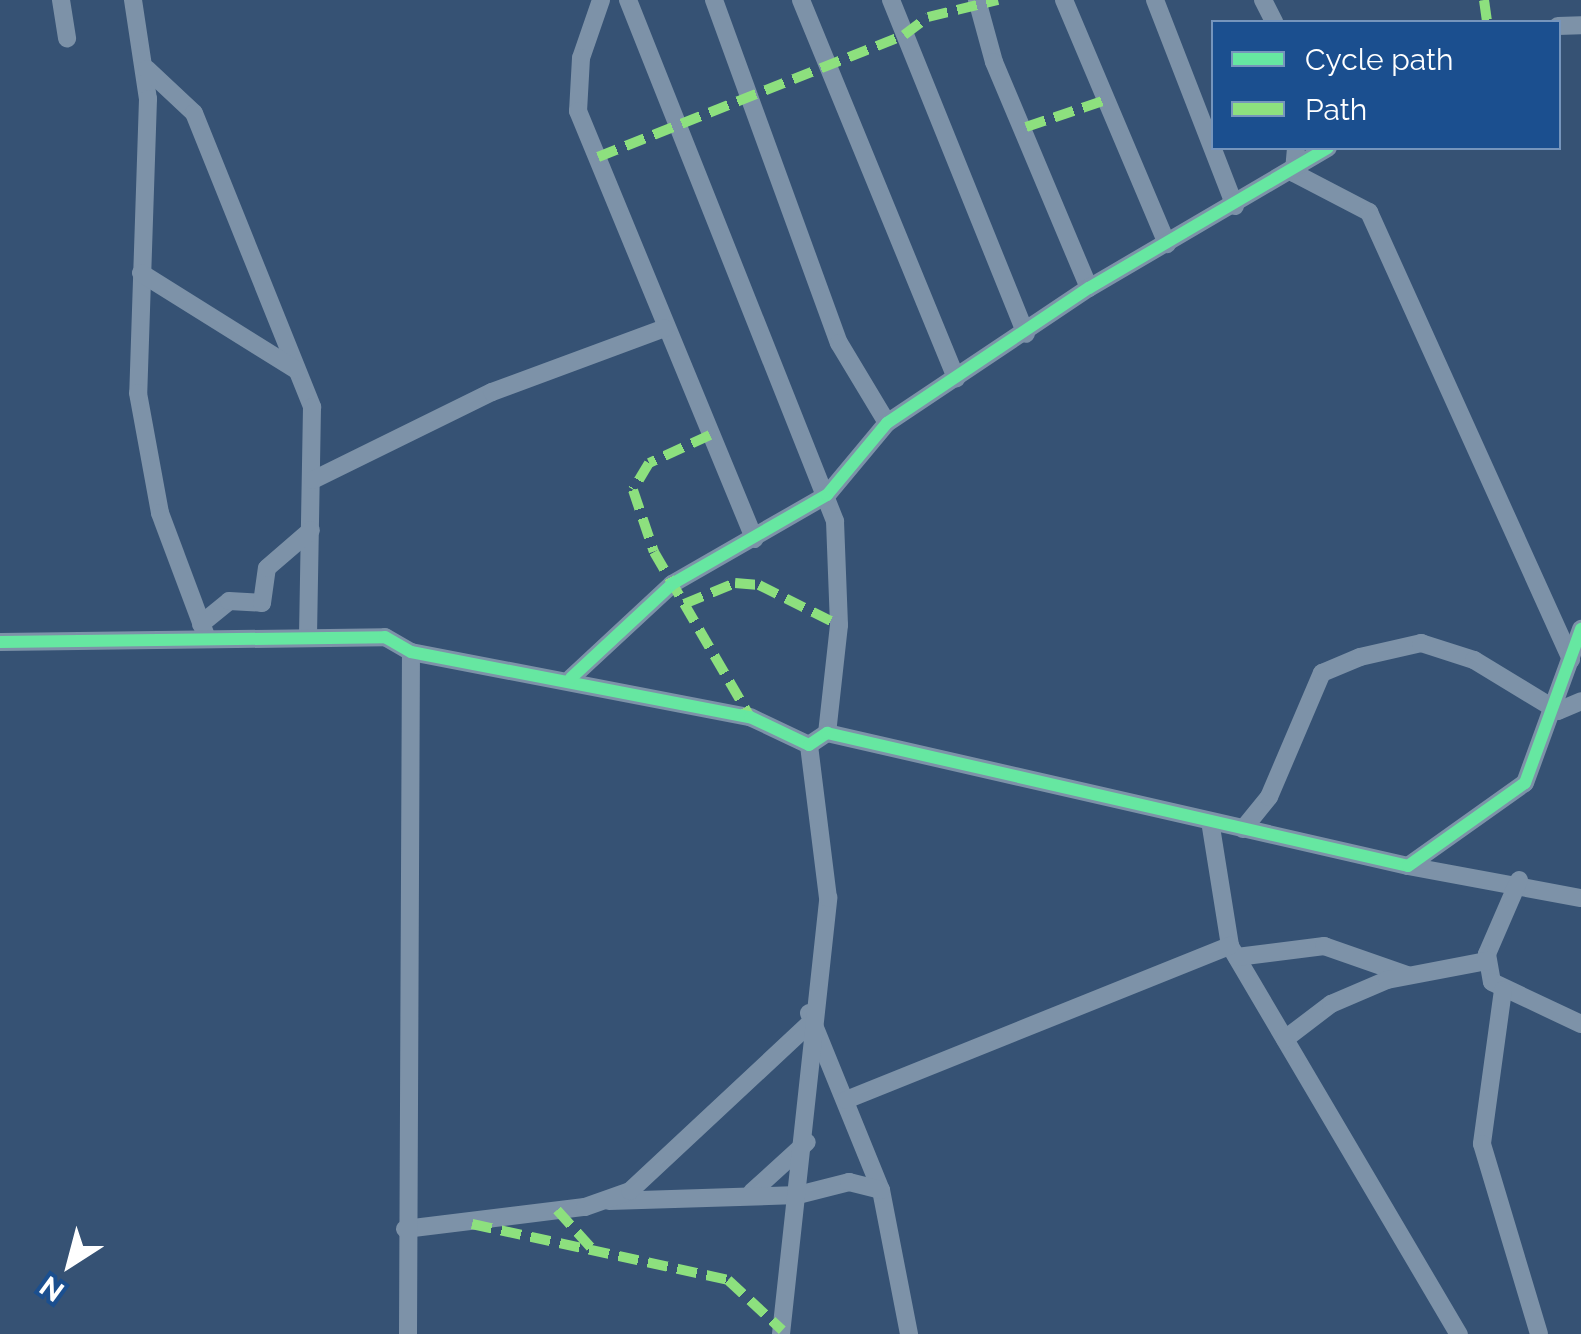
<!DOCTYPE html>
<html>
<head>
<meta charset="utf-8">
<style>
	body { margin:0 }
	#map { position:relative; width:1581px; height:1334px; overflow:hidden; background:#365274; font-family:Raleway,sans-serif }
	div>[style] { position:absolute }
	.street>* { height:18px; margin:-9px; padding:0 9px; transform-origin:9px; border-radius:9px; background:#7d92a8 }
	.quiet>* { height:10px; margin-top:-5px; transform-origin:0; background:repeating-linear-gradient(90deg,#8de07e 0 20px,transparent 0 30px) }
	.cycleway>* { height:12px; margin:-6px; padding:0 6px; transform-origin:6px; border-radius:6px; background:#66e7a1 }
	span { translate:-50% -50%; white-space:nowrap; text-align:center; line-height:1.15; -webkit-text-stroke:10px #1b4f8f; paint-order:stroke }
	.legend { position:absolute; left:1211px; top:20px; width:350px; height:130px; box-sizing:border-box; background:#1b4f8f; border:2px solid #7695bc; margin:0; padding:12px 18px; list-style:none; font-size:30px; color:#fff }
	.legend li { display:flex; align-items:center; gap:20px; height:50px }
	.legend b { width:50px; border:2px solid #7695bc }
	.north { position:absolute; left:20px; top:1214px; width:100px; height:100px; -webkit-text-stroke:8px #1b4f8f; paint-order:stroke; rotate:216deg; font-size:28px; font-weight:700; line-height:40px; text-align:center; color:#fff }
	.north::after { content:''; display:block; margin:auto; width:35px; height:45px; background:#fff; clip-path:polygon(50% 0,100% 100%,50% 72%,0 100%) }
</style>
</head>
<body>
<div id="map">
	<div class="street">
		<div style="left:61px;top:0;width:39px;rotate:81deg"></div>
		<div style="left:133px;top:0;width:100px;rotate:81.4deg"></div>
		<div style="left:148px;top:99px;width:294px;rotate:91.9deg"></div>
		<div style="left:138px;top:393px;width:122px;rotate:79.6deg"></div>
		<div style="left:160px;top:513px;width:131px;rotate:69.5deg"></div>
		<div style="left:601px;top:0;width:61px;rotate:109deg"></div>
		<div style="left:581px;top:58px;width:53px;rotate:93.2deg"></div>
		<div style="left:578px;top:111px;width:463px;rotate:67.6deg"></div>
		<div style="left:628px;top:0;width:561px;rotate:68.33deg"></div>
		<div style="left:835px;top:521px;width:104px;rotate:87.8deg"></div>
		<div style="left:839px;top:625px;width:109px;rotate:96.3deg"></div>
		<div style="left:714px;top:0;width:365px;rotate:70deg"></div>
		<div style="left:839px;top:343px;width:93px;rotate:59deg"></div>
		<div style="left:801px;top:0;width:409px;rotate:67.7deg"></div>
		<div style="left:891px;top:0;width:360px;rotate:68deg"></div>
		<div style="left:977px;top:0;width:64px;rotate:74.7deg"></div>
		<div style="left:994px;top:62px;width:245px;rotate:67.2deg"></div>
		<div style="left:1064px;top:0;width:265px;rotate:67.1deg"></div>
		<div style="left:1155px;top:0;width:221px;rotate:68.8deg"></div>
		<div style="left:1263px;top:0;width:25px;rotate:63deg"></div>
		<div style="left:1558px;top:26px;width:23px;rotate:-2deg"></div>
		<div style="left:147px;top:69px;width:64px;rotate:43.1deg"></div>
		<div style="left:194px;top:113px;width:317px;rotate:68.1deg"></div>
		<div style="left:312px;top:407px;width:225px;rotate:91deg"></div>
		<div style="left:1296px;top:148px;width:25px;rotate:95deg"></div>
		<div style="left:1294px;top:173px;width:85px;rotate:27.5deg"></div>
		<div style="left:1369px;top:212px;width:491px;rotate:65.7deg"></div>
		<div style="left:141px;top:273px;width:183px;rotate:32deg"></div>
		<div style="left:313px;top:480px;width:199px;rotate:-26.2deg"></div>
		<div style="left:492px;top:392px;width:184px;rotate:-20.3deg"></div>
		<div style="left:201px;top:624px;width:36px;rotate:-39deg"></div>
		<div style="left:229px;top:601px;width:33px;rotate:3deg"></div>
		<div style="left:262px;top:603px;width:35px;rotate:-82deg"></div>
		<div style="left:267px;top:568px;width:58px;rotate:-40.8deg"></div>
		<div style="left:0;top:642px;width:385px;rotate:-0.7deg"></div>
		<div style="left:385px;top:637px;width:30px;rotate:30deg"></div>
		<div style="left:411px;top:652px;width:345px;rotate:10.9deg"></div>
		<div style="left:750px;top:717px;width:65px;rotate:25.4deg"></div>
		<div style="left:809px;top:745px;width:22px;rotate:-34deg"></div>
		<div style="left:827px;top:733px;width:596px;rotate:12.89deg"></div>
		<div style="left:1408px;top:866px;width:143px;rotate:-35.4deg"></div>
		<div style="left:1525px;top:783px;width:164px;rotate:-70deg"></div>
		<div style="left:571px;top:678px;width:138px;rotate:-42.9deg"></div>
		<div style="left:672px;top:584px;width:179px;rotate:-29.9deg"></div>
		<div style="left:827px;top:495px;width:94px;rotate:-50.2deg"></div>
		<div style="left:887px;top:423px;width:243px;rotate:-33.8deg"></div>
		<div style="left:1089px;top:288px;width:277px;rotate:-30.4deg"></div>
		<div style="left:1211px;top:827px;width:121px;rotate:80.9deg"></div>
		<div style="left:1230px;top:946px;width:451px;rotate:59.5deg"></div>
		<div style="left:1243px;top:829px;width:41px;rotate:-50.9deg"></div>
		<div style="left:1269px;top:797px;width:135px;rotate:-66.9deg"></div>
		<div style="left:1322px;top:673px;width:41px;rotate:-22.8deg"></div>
		<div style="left:1360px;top:657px;width:63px;rotate:-12.9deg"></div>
		<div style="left:1421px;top:643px;width:56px;rotate:17.8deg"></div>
		<div style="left:1474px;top:660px;width:98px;rotate:31.3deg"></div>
		<div style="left:1558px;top:711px;width:25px;rotate:-23deg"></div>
		<div style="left:1408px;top:866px;width:176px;rotate:10.5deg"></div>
		<div style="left:1519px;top:880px;width:81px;rotate:113.4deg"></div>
		<div style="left:1487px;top:954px;width:28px;rotate:80deg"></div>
		<div style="left:1492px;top:982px;width:98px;rotate:25.3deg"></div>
		<div style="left:1237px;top:957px;width:88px;rotate:-7.2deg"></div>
		<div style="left:1324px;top:946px;width:88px;rotate:19.3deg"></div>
		<div style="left:1503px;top:990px;width:155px;rotate:97.8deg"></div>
		<div style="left:1482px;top:1144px;width:198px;rotate:73.3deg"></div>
		<div style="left:809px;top:1013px;width:191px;rotate:67.9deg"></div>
		<div style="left:881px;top:1190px;width:147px;rotate:79deg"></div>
		<div style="left:1285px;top:1039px;width:58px;rotate:-37.3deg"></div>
		<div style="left:1331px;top:1004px;width:61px;rotate:-23.2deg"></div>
		<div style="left:1387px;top:980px;width:102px;rotate:-10.8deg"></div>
		<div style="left:846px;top:1100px;width:414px;rotate:-21.9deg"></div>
		<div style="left:752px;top:1192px;width:74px;rotate:-42.3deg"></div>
		<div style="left:609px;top:1201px;width:189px;rotate:-1.8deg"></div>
		<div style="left:798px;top:1195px;width:53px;rotate:-14.3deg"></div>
		<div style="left:849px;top:1182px;width:33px;rotate:14deg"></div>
		<div style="left:405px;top:1229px;width:181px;rotate:-7deg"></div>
		<div style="left:585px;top:1207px;width:48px;rotate:-19.6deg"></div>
		<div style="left:630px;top:1191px;width:242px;rotate:-43deg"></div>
		<div style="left:408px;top:1334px;width:682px;rotate:-89.75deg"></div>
		<div style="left:781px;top:1334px;width:439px;rotate:-83.8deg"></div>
		<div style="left:828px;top:898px;width:154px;rotate:-97.1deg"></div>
	</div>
	<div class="quiet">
		<div style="left:1484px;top:0;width:22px;rotate:82deg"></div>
		<div style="left:1026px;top:127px;width:81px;rotate:-18.7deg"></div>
		<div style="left:598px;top:157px;width:329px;rotate:-21.7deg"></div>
		<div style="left:904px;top:35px;width:30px;rotate:-37deg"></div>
		<div style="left:928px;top:17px;width:72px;rotate:-13.7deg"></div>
		<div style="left:710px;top:435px;width:67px;rotate:155.3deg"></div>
		<div style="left:649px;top:463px;width:31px;rotate:121deg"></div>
		<div style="left:633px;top:490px;width:65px;rotate:71.3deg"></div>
		<div style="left:654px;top:552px;width:191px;rotate:59.8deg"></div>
		<div style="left:684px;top:604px;width:55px;rotate:-22.4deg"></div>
		<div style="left:735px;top:583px;width:24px;rotate:5deg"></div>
		<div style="left:759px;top:585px;width:89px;rotate:26.6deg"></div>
		<div style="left:557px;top:1210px;width:57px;rotate:47.9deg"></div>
		<div style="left:472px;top:1224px;width:262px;rotate:12.3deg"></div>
		<div style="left:728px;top:1280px;width:74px;rotate:42.8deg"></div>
	</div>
	<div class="cycleway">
		<div style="left:0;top:642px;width:385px;rotate:-0.7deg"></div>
		<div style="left:385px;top:637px;width:30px;rotate:30deg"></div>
		<div style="left:411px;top:652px;width:345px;rotate:10.9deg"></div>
		<div style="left:750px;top:717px;width:65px;rotate:25.4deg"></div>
		<div style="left:809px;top:745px;width:22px;rotate:-34deg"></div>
		<div style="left:827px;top:733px;width:596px;rotate:12.89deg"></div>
		<div style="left:1408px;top:866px;width:143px;rotate:-35.4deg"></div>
		<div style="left:1525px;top:783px;width:164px;rotate:-70deg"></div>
		<div style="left:571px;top:678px;width:138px;rotate:-42.9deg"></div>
		<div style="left:672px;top:584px;width:179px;rotate:-29.9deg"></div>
		<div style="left:827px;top:495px;width:94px;rotate:-50.2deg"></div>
		<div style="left:887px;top:423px;width:243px;rotate:-33.8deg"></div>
		<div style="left:1089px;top:288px;width:277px;rotate:-30.4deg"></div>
	</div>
	<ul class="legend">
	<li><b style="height:12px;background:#66e7a1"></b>Cycle path</li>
	<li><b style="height:12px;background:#8de07e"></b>Path</li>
	</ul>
	<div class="north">N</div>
</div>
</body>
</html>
